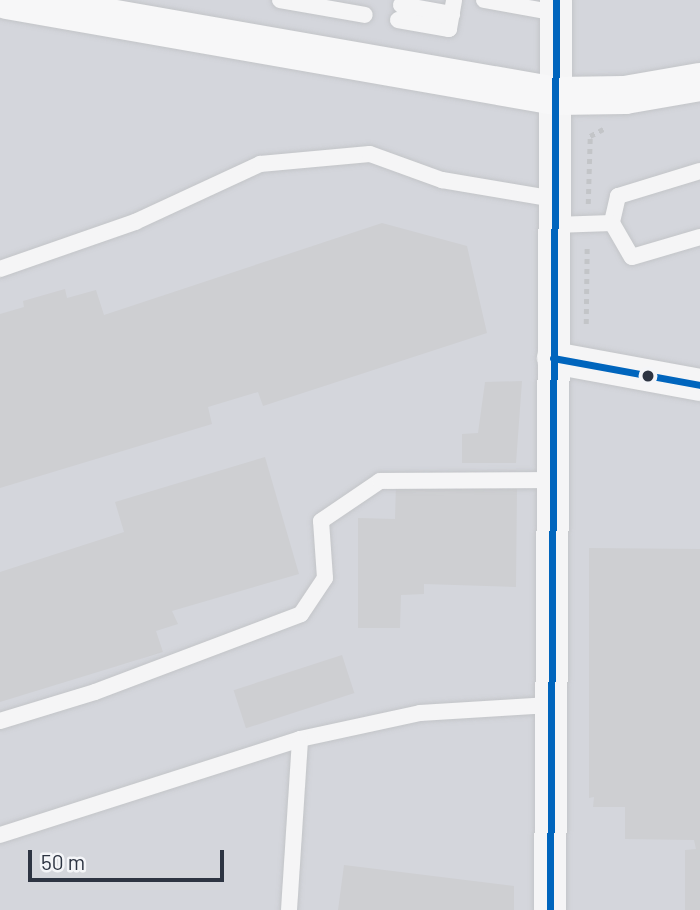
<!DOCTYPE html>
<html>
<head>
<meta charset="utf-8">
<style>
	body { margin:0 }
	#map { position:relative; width:700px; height:910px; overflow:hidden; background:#e5e7ea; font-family:Barlow,sans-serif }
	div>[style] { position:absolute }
	.built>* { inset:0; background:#d4d6dc; transform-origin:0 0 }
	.building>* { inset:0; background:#cecfd2; transform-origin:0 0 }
	.path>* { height:4.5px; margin-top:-2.25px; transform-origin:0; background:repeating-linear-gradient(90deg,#c3c5c8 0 5px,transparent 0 10px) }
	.roads { filter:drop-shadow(0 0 2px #c3c5c8) drop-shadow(0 0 2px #c3c5c8) }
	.service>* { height:16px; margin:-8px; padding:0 8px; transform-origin:8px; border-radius:8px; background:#f5f5f6 }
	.minor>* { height:32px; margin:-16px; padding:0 16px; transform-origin:16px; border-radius:16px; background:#f5f5f6 }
	.motorway>* { height:38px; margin:-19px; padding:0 19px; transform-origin:19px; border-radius:19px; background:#f7f7f8 }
	.bus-1>* { height:7px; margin:-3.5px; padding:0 3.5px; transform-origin:3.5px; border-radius:3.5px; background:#0065bd }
	.dots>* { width:19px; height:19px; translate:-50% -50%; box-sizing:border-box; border:4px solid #f4f5f8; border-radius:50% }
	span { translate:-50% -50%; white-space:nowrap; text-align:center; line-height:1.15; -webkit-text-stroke:6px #f4f5f8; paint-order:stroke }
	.scale { position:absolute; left:28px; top:850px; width:196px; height:32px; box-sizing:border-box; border:4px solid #2d3442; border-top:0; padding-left:9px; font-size:21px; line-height:24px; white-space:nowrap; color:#2d3442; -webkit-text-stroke:5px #f4f5f8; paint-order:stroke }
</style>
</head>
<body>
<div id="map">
	<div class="built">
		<div style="left:0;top:0;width:700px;height:910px"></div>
	</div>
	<div class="building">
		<div style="clip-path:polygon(382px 223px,467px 246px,487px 333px,263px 406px,258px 392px,208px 407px,212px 424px,0 488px,0 314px,24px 307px,23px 301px,65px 289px,67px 298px,96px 290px,104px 315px)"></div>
		<div style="clip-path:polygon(522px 381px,516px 463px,462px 463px,462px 434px,478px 433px,485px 382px)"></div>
		<div style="clip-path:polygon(265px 457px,299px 574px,172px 611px,178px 624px,156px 631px,163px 652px,0 702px,0 572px,124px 532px,115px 502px)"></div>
		<div style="clip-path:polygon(396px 483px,517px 487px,516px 587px,424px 584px,424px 594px,401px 595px,400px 628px,358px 628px,358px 518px,395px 519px)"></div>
		<div style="clip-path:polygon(589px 548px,700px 549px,700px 910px,685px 910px,685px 850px,696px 849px,694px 840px,625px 839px,625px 807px,593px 807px,594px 797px,589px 798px)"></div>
		<div style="left:342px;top:655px;width:40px;height:114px;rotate:72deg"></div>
		<div style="clip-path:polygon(344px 865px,514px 886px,514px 910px,338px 910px)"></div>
	</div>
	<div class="path">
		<div style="left:588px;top:204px;width:68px;rotate:-88.3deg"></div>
		<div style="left:590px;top:136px;width:15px;rotate:-28deg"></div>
		<div style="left:586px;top:324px;width:80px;rotate:-89.3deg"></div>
	</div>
	<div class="roads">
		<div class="service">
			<div style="left:280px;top:0;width:86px;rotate:10deg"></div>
			<div style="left:484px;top:0;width:73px;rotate:10.2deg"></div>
			<div style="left:401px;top:5px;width:52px;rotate:10deg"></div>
			<div style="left:398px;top:20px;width:52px;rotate:10deg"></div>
			<div style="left:449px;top:29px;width:29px;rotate:-80deg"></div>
			<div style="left:700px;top:171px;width:86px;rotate:163deg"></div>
			<div style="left:618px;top:196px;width:28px;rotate:103deg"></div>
			<div style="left:612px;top:223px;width:39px;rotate:60deg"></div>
			<div style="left:632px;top:257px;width:71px;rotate:-16.4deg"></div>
			<div style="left:554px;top:225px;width:58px;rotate:-2deg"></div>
			<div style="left:0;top:269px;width:143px;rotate:-19.2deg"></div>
			<div style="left:135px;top:222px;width:138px;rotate:-24.9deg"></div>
			<div style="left:260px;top:164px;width:110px;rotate:-5.2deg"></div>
			<div style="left:370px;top:154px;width:77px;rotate:19.9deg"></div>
			<div style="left:442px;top:180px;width:114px;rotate:9.6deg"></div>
			<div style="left:0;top:721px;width:99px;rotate:-17deg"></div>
			<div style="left:95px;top:692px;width:220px;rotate:-20.7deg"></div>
			<div style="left:301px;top:614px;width:43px;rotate:-56.3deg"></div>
			<div style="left:325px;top:578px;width:57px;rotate:-94deg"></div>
			<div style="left:321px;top:521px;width:71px;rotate:-34.1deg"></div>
			<div style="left:380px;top:481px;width:172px;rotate:-0.3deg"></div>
			<div style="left:0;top:835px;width:315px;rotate:-17.7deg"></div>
			<div style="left:300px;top:739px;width:123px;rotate:-12.2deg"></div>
			<div style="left:420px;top:713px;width:130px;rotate:-3.5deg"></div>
			<div style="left:289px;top:910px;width:171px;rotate:-86.3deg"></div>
		</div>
		<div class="minor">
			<div style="left:553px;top:358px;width:149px;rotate:10.4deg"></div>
			<div style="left:550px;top:910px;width:910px;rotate:-89.62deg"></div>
		</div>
		<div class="motorway">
			<div style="left:7px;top:0;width:557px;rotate:9.92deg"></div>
			<div style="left:556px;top:96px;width:69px;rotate:-0.8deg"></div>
			<div style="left:625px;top:95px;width:76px;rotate:-9.8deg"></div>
		</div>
	</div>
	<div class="bus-1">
		<div style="left:553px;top:358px;width:149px;rotate:10.4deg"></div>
		<div style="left:550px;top:910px;width:910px;rotate:-89.62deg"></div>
	</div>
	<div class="dots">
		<div style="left:648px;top:376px;background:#2d3442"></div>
	</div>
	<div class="scale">50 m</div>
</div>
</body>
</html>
